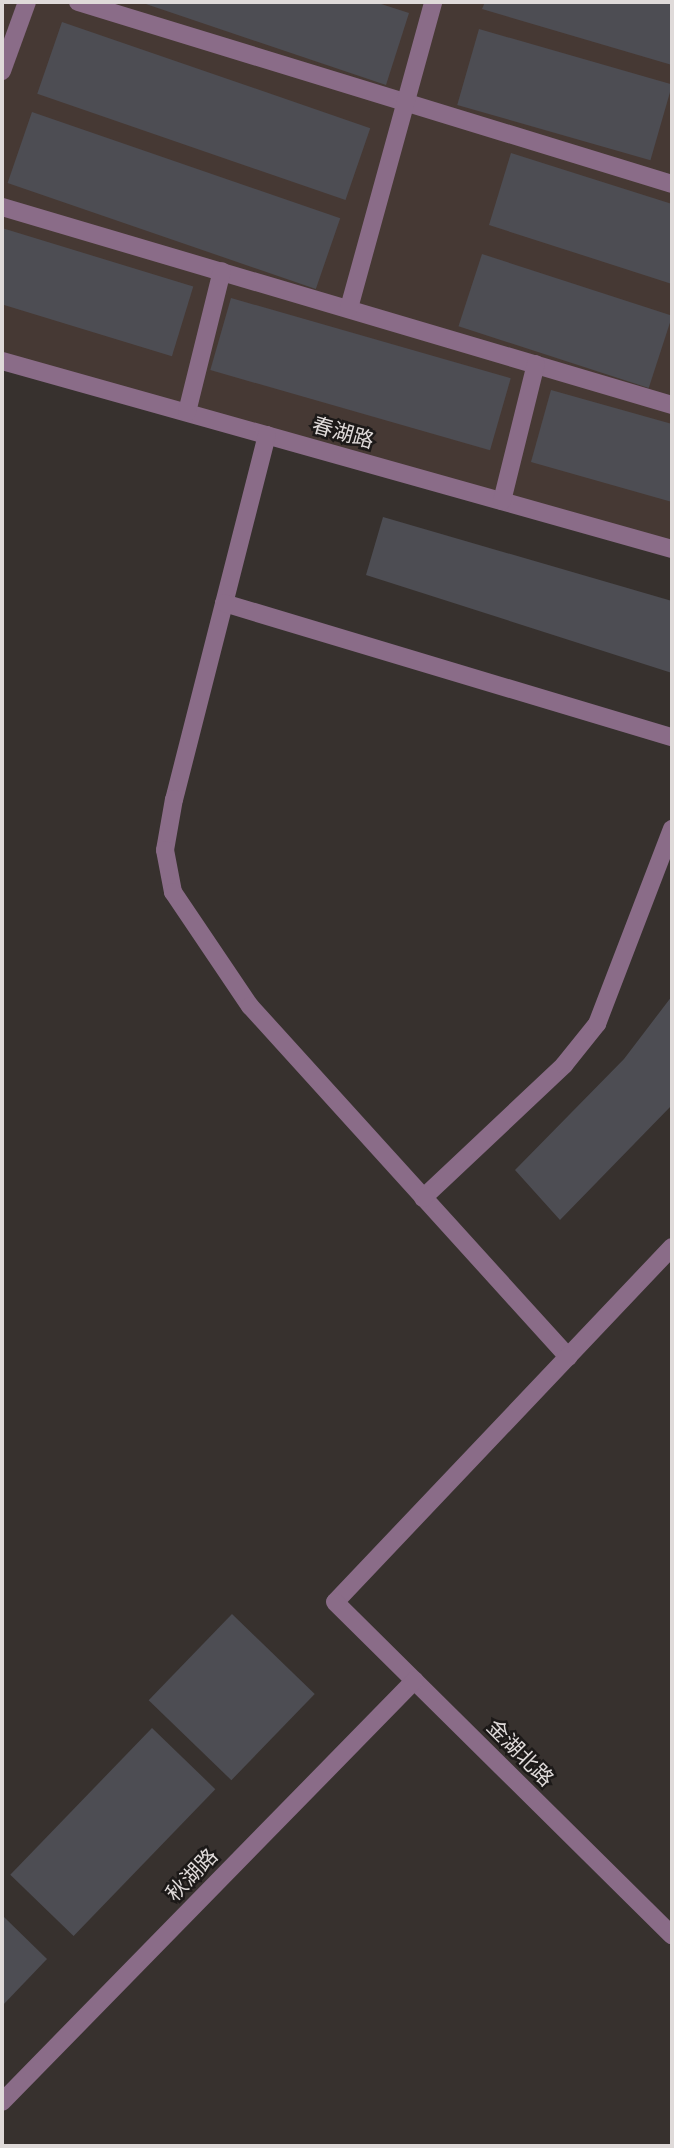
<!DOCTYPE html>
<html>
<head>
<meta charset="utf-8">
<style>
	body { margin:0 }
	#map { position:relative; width:674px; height:2148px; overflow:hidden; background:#37312e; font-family:"Source Sans 3","Noto Sans SC",sans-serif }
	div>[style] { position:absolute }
	.built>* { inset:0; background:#463934 }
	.building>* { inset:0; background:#4d4d53; transform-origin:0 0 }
	.minor>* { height:18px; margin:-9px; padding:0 9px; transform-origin:9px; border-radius:9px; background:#8a6c88 }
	span { translate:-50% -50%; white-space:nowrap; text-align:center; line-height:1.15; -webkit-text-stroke:5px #1c1918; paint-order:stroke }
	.street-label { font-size:21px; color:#dfdad9 }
	.frame { position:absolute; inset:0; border:4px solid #dfdad9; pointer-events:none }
</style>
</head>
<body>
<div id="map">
	<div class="built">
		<div style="clip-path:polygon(2px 2px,672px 2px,672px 549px,2px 361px)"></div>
	</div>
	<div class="building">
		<div style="clip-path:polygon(140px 2px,375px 2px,409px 13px,386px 85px)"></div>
		<div style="clip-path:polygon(485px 2px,672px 2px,672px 65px,482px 9px)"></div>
		<div style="left:62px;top:22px;width:326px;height:76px;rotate:19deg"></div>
		<div style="left:479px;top:29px;width:201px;height:79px;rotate:16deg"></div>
		<div style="left:32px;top:112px;width:326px;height:75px;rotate:19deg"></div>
		<div style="clip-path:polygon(511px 153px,672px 204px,672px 284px,489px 225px)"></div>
		<div style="left:2px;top:228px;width:200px;height:73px;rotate:17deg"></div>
		<div style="left:482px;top:254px;width:200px;height:76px;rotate:18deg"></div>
		<div style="left:231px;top:298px;width:291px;height:75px;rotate:16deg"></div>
		<div style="clip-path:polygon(551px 390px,672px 424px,672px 502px,531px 462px)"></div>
		<div style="clip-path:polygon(383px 517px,672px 601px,672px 673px,366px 575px)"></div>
		<div style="clip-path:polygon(672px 996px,672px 1105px,560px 1220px,515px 1170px,624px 1059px)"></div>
		<div style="left:232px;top:1614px;width:115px;height:120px;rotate:44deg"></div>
		<div style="left:152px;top:1728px;width:88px;height:204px;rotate:44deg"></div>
		<div style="clip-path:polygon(4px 1917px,47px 1959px,2px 2006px,2px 1919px)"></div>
	</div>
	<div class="minor">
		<div style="left:78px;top:2px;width:621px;rotate:17.03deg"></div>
		<div style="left:2px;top:71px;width:73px;rotate:-70.1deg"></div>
		<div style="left:2px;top:207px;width:699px;rotate:16.46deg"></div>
		<div style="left:349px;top:308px;width:317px;rotate:-74.6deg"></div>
		<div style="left:2px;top:361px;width:696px;rotate:15.67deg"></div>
		<div style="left:187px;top:412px;width:145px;rotate:-76.1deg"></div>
		<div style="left:267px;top:435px;width:376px;rotate:104.3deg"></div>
		<div style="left:174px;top:799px;width:52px;rotate:100deg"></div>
		<div style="left:165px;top:850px;width:43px;rotate:79.2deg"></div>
		<div style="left:173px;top:892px;width:138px;rotate:56deg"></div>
		<div style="left:250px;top:1006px;width:474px;rotate:47.8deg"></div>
		<div style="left:502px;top:501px;width:141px;rotate:-76.1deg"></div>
		<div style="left:224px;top:603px;width:468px;rotate:16.7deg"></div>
		<div style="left:423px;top:1198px;width:194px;rotate:-43.3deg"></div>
		<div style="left:564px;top:1065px;width:53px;rotate:-51.2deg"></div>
		<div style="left:597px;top:1024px;width:209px;rotate:-69deg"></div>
		<div style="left:672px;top:1247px;width:489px;rotate:133.5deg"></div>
		<div style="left:335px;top:1602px;width:474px;rotate:44.7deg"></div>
		<div style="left:2px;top:2102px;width:590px;rotate:-45.62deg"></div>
	</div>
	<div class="street-label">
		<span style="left:343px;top:433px;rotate:16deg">春湖路</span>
		<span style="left:520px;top:1753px;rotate:45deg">金湖北路</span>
		<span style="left:192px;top:1875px;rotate:-46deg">秋湖路</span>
	</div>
	<div class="frame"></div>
</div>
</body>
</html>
